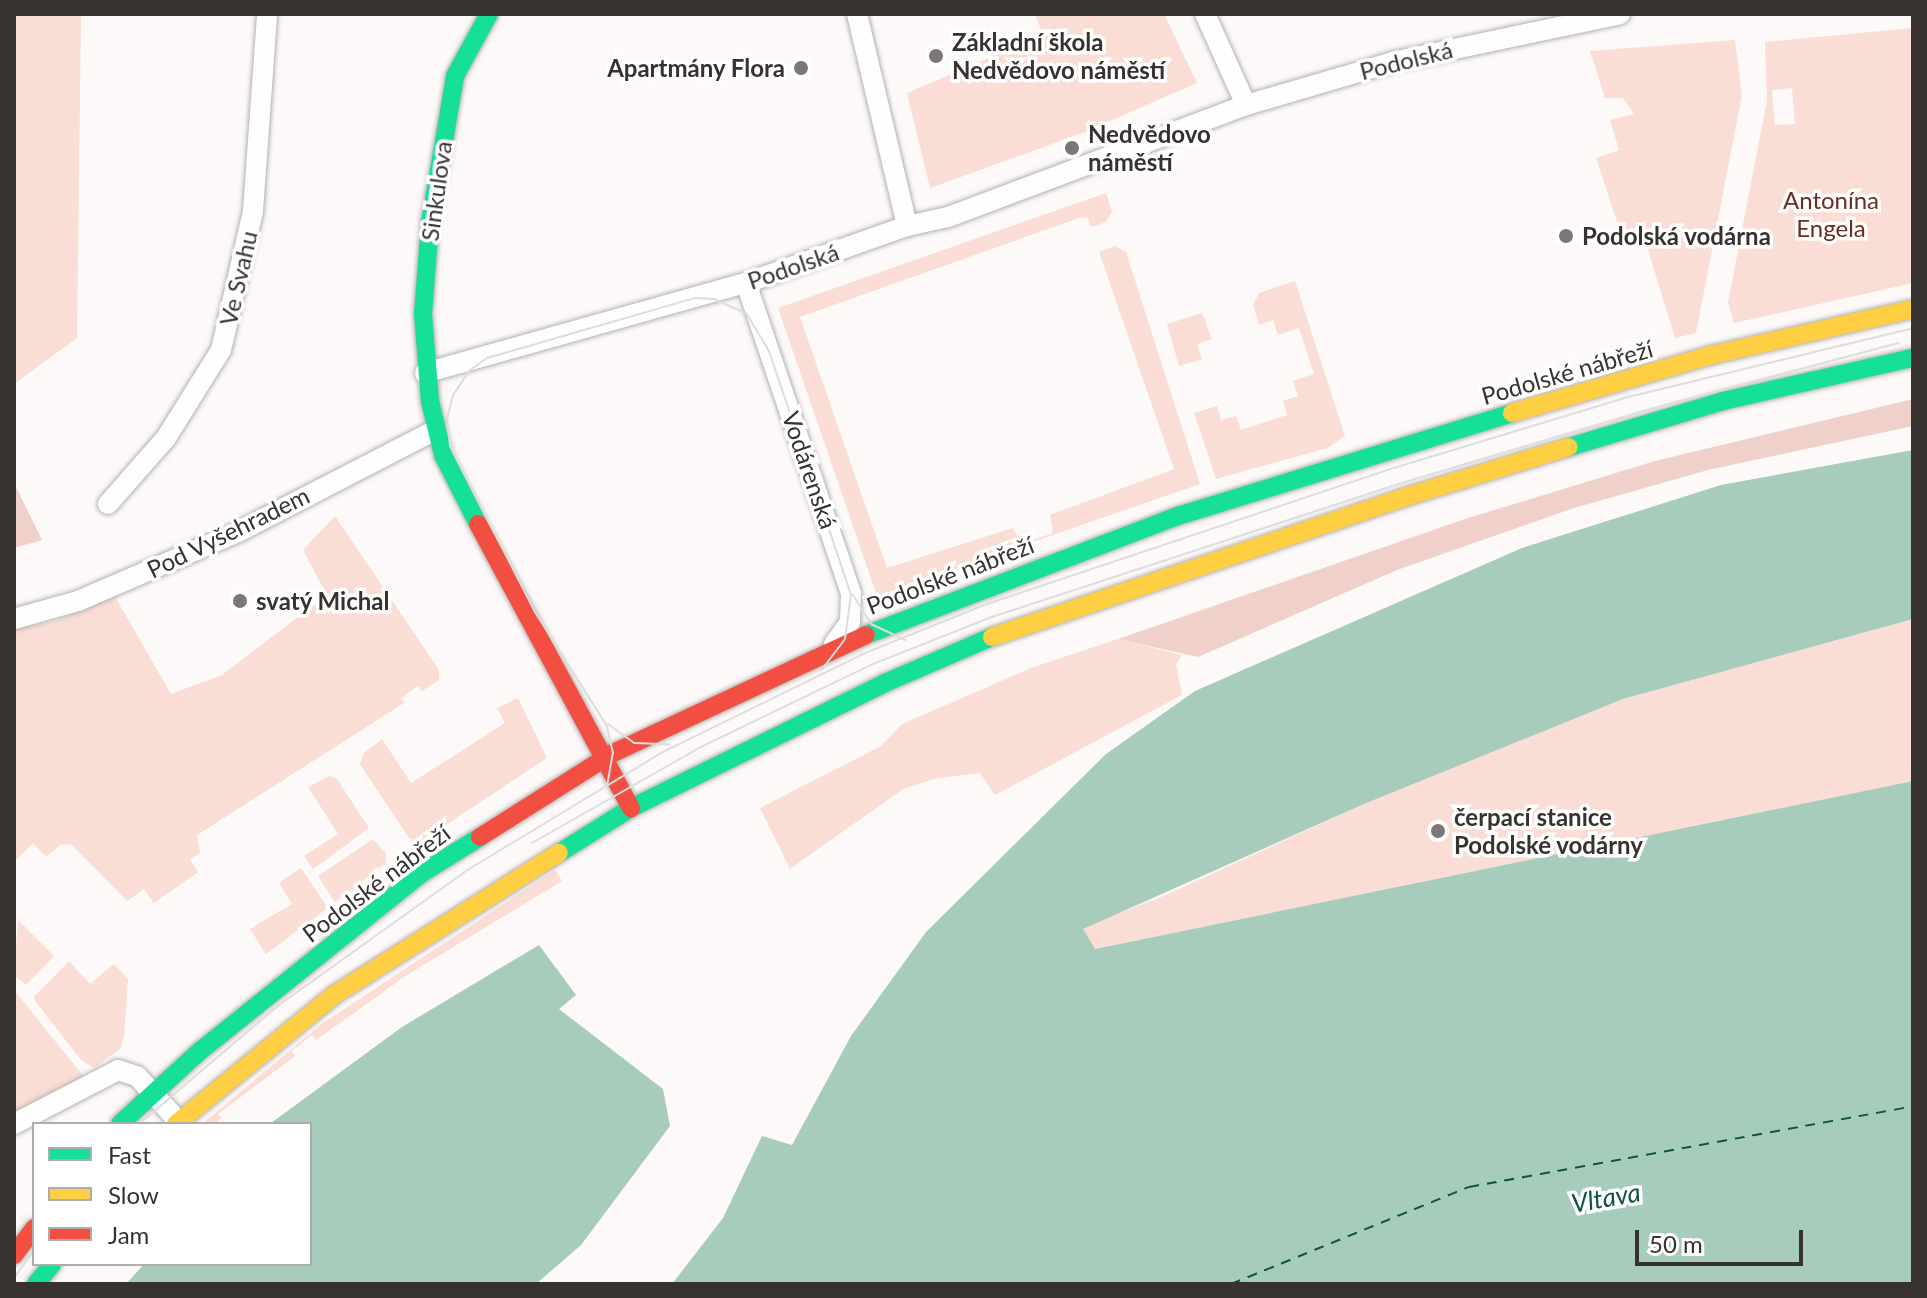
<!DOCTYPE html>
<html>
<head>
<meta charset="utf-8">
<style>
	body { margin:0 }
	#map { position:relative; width:1927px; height:1298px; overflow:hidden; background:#fcf9f8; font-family:Lato,sans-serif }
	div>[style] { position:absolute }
	.green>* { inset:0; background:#faddd5 }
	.forest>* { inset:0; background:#f0d1ca }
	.water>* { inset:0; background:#a7ccbc }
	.ferry>* { height:2px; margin-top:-1px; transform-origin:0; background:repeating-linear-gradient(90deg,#0e543e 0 10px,transparent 0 18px) }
	.roads { filter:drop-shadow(0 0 2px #b5b1b0) drop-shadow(0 0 2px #b5b1b0) }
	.street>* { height:20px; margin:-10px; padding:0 10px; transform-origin:10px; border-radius:10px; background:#fffefe }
	.fast>* { height:18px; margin:-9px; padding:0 9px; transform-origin:9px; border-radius:9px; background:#16e098 }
	.slow>* { height:18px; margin:-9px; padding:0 9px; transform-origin:9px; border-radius:9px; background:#ffcf43 }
	.jam>* { height:18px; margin:-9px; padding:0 9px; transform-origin:9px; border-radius:9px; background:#f24e42 }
	.tram>* { height:2px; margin:-1px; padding:0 1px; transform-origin:1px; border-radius:1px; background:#ddd }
	.dots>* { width:22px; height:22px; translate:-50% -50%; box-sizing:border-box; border:4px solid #fff; border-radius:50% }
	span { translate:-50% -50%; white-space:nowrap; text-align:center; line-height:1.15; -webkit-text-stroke:7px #fff; paint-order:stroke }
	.poi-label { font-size:24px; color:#373130; font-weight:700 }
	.left { translate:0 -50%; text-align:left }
	.right { translate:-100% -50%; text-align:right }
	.street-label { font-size:24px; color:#373130 }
	.park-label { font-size:24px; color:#6c2c1e }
	.water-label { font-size:26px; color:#0e543e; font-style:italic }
	.frame { position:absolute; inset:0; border:16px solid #373130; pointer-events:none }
	.legend { position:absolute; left:32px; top:1122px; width:280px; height:144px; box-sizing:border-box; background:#fff; border:2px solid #afadac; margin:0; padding:10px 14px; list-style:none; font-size:24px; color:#373130 }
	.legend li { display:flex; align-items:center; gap:16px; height:40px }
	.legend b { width:40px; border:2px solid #afadac }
	.scale { position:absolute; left:1635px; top:1230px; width:168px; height:36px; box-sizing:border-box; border:4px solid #373130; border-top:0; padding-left:10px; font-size:24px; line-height:28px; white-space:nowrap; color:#373130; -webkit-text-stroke:6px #fff; paint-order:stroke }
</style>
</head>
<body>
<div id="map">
	<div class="green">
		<div style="clip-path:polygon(14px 14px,81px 14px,77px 338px,14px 384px)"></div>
		<div style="clip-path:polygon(1035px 14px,1164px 14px,1197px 83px,1085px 132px,930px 188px,907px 93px,1043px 35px)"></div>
		<div style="clip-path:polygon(evenodd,1913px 28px,1913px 283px,1734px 323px,1728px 303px,1767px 100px,1765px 42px,1913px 28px,1792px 88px,1795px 124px,1775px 125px,1772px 90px,1792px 88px)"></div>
		<div style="clip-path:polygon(1735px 40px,1742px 95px,1696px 333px,1675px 338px,1641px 227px,1620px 231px,1596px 158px,1619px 150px,1610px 120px,1634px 114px,1623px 98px,1605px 98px,1590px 51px)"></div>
		<div style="clip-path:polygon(1106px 193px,1112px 211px,1106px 222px,1091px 227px,1087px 217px,1079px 218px,800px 317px,887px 568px,1013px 528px,1022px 544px,1053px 533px,1050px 515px,1174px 469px,1099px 252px,1115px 246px,1126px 252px,1200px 484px,877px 596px,778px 308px)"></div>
		<div style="clip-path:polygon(1295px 281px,1345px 436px,1327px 448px,1216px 479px,1194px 413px,1217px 406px,1221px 420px,1236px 416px,1241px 430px,1287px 415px,1283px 401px,1298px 396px,1293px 381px,1314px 374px,1299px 328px,1278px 335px,1273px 320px,1259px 325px,1253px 305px,1259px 293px)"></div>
		<div style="clip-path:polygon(1202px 313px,1212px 339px,1197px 344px,1202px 359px,1179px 366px,1167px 324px)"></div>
		<div style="clip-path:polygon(335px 516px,439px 670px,439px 680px,422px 691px,418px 686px,401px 698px,404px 703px,197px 835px,200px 853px,190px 860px,198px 872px,154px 903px,144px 889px,127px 901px,71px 844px,60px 845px,46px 857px,33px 843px,14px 862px,14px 629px,55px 621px,114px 595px,171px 694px,222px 675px,327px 595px,303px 550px)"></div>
		<div style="clip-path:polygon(1913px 619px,1913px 781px,1095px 949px,1085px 941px,1083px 929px,1092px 923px,1161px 897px,1364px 804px,1623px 699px)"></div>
		<div style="clip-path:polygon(1118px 639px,1182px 655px,1176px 665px,1182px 695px,995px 795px,980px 773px,937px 778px,903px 789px,790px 869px,760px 808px,881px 746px,902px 724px,1031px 668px)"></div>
		<div style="clip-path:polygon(518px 698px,547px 758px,420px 842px,409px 838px,360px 764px,364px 753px,382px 739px,411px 783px,505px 723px,497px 708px)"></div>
		<div style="clip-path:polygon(330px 776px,337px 779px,369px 828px,313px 869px,304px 856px,338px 834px,308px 787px)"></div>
		<div style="clip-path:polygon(373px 839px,386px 854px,386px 863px,335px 902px,318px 876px)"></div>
		<div style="clip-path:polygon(301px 868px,328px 908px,266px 954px,250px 929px,292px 904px,279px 883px)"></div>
		<div style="clip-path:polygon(555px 870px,562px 881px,407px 975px,316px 1040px,312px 1035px,292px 1051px,295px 1056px,218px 1114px,221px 1118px,216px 1124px,202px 1124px,323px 1023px)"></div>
		<div style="clip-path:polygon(18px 920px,54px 956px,26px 985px,14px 975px)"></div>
		<div style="clip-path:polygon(69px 961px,90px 984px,114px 964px,128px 979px,124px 1037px,120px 1049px,94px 1068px,81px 1060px,33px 998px)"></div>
		<div style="clip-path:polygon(14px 990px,84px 1077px,14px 1128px)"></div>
	</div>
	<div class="forest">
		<div style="clip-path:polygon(1913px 399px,1913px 426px,1708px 470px,1574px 508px,1397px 570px,1198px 657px,1118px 639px,1465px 519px,1655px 461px)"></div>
		<div style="clip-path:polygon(14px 483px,42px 540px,14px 548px)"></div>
	</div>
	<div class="water">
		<div style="clip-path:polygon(1913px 450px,1913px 619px,1623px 699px,1364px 804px,1083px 929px,1095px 949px,1913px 781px,1913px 1284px,672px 1284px,723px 1218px,762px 1136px,792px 1145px,851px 1036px,926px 932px,1106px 754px,1195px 691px,1522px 548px,1721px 485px)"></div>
		<div style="clip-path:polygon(539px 945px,576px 995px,559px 1009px,663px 1089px,670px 1126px,581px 1245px,536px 1284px,126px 1284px,144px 1264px,310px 1264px,310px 1124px,271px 1123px,402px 1027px)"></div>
	</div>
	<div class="ferry">
		<div style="left:1231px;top:1284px;width:257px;rotate:-22.2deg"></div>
		<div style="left:1469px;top:1187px;width:451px;rotate:-10.3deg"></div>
	</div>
	<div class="roads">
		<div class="street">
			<div style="left:857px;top:14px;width:218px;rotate:76.7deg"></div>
			<div style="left:1205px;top:14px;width:100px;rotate:65.7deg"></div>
			<div style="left:746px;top:283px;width:328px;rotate:71.3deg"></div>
			<div style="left:851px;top:594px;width:28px;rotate:92deg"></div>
			<div style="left:850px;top:622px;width:27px;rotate:126deg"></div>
			<div style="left:425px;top:373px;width:333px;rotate:-15.7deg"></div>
			<div style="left:746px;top:283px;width:171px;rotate:-19.5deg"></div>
			<div style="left:907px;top:226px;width:42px;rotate:-12.4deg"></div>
			<div style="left:948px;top:217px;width:318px;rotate:-20.6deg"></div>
			<div style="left:1246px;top:105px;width:153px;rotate:-16.3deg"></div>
			<div style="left:1393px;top:62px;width:232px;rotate:-11.9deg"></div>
			<div style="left:108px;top:504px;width:88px;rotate:-48.7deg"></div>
			<div style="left:166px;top:438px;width:104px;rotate:-58deg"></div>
			<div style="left:221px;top:350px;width:143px;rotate:-77deg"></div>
			<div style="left:253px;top:211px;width:197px;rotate:-85.9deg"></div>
			<div style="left:14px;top:619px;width:66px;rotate:-15.7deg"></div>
			<div style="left:78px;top:601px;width:174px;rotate:-23.3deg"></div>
			<div style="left:238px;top:532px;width:223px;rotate:-27.3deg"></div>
			<div style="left:14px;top:1124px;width:117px;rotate:-27.4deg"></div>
			<div style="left:118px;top:1070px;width:20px;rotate:18deg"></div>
			<div style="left:137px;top:1076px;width:62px;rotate:47.6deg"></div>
		</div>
		<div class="fast">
			<div style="left:1569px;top:447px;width:161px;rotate:-16.6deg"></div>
			<div style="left:1723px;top:401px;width:195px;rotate:-12.8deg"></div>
			<div style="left:478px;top:524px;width:77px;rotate:-116.9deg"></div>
			<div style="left:443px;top:455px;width:56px;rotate:-103.5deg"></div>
			<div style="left:430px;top:401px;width:87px;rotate:-94.6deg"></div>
			<div style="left:423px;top:314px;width:91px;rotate:-85.6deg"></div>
			<div style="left:430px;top:223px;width:149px;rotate:-80.3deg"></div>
			<div style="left:455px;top:76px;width:71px;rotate:-61.3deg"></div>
			<div style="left:866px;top:635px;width:334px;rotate:-20.9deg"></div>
			<div style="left:1178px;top:516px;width:350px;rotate:-17.1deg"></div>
			<div style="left:559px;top:853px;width:85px;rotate:-32deg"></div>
			<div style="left:631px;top:808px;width:283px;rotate:-26.2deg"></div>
			<div style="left:885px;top:683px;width:116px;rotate:-23.3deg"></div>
			<div style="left:120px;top:1124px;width:108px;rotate:-42.4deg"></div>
			<div style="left:200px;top:1051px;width:285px;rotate:-38.7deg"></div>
			<div style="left:422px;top:873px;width:68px;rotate:-31.8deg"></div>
			<div style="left:36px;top:1284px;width:26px;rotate:-51deg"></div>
		</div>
		<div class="slow">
			<div style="left:1512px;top:413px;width:208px;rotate:-16.2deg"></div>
			<div style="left:1712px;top:355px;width:206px;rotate:-12.9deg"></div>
			<div style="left:992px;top:637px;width:436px;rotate:-18.7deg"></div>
			<div style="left:1405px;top:497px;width:171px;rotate:-17deg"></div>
			<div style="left:176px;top:1124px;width:204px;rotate:-39.2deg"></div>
			<div style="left:334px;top:995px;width:266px;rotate:-32.3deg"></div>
		</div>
		<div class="jam">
			<div style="left:478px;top:524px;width:323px;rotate:61.7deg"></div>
			<div style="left:480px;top:837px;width:157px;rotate:-32.3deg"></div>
			<div style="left:613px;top:753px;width:279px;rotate:-25deg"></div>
			<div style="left:14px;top:1255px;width:34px;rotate:-53deg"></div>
		</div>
	</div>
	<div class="tram">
		<div style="left:853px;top:595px;width:34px;rotate:58deg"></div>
		<div style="left:871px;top:624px;width:38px;rotate:25deg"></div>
		<div style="left:608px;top:724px;width:32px;rotate:36deg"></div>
		<div style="left:634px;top:743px;width:35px;rotate:2deg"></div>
		<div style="left:607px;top:786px;width:34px;rotate:-80deg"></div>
		<div style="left:613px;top:753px;width:28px;rotate:-103deg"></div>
		<div style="left:607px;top:726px;width:135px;rotate:-122.3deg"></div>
		<div style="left:535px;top:612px;width:186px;rotate:-117.1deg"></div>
		<div style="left:450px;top:446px;width:27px;rotate:-96deg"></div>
		<div style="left:447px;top:419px;width:25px;rotate:-76deg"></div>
		<div style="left:453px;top:395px;width:30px;rotate:-56deg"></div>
		<div style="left:470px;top:370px;width:21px;rotate:-35deg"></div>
		<div style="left:487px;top:358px;width:216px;rotate:-16.1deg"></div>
		<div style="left:695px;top:298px;width:19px;rotate:3deg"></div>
		<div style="left:714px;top:299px;width:35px;rotate:24deg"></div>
		<div style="left:746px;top:313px;width:44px;rotate:58.8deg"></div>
		<div style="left:769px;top:351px;width:256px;rotate:71.4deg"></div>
		<div style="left:851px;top:594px;width:45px;rotate:97.6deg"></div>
		<div style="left:845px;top:639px;width:39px;rotate:127deg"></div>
		<div style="left:532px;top:843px;width:197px;rotate:-29.6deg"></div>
		<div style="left:703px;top:746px;width:189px;rotate:-25.8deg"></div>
		<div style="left:873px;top:664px;width:128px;rotate:-21.6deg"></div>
		<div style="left:992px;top:617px;width:431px;rotate:-18.1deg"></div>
		<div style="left:1402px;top:483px;width:259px;rotate:-16.6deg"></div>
		<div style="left:1650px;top:409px;width:257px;rotate:-14.9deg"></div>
		<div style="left:139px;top:1124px;width:184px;rotate:-40.4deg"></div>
		<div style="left:279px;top:1005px;width:234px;rotate:-35.6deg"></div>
		<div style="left:469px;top:869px;width:227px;rotate:-31.1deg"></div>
		<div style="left:663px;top:752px;width:225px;rotate:-26.1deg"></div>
		<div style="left:865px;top:653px;width:131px;rotate:-21.9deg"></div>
		<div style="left:987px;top:604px;width:429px;rotate:-18.5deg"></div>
		<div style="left:1394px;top:468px;width:240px;rotate:-16.9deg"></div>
		<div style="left:1624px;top:398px;width:297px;rotate:-13.6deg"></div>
		<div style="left:14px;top:1278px;width:34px;rotate:-54deg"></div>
	</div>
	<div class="dots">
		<div style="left:936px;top:56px;background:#7c7776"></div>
		<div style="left:801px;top:68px;background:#7c7776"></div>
		<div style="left:1072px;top:148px;background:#7c7776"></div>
		<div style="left:1566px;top:236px;background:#7c7776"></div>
		<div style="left:240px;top:601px;background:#7c7776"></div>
		<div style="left:1438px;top:831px;background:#7c7776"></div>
	</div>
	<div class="poi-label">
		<span class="left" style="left:952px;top:56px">Základní škola<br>Nedvědovo náměstí</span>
		<span class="right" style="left:785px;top:68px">Apartmány Flora</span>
		<span class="left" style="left:1088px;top:148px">Nedvědovo<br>náměstí</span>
		<span class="left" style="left:1582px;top:236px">Podolská vodárna</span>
		<span class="left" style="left:256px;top:601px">svatý Michal</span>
		<span class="left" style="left:1454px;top:831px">čerpací stanice<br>Podolské vodárny</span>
	</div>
	<div class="street-label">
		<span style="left:1406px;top:60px;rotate:-14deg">Podolská</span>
		<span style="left:436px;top:191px;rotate:-82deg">Sinkulova</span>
		<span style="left:793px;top:266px;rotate:-19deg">Podolská</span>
		<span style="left:238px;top:278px;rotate:-77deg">Ve Svahu</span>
		<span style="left:1567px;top:372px;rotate:-16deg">Podolské nábřeží</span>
		<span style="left:810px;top:470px;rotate:71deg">Vodárenská</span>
		<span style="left:228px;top:532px;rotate:-26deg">Pod Vyšehradem</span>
		<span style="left:950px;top:575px;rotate:-21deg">Podolské nábřeží</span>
		<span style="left:376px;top:883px;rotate:-37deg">Podolské nábřeží</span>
	</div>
	<div class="park-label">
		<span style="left:1831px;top:214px">Antonína<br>Engela</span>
	</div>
	<div class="water-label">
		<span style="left:1606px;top:1198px;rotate:-10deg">Vltava</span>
	</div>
	<div class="frame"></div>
	<ul class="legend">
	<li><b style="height:10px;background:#16e098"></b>Fast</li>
	<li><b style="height:10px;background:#ffcf43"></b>Slow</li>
	<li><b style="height:10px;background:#f24e42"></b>Jam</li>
	</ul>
	<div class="scale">50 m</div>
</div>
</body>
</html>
